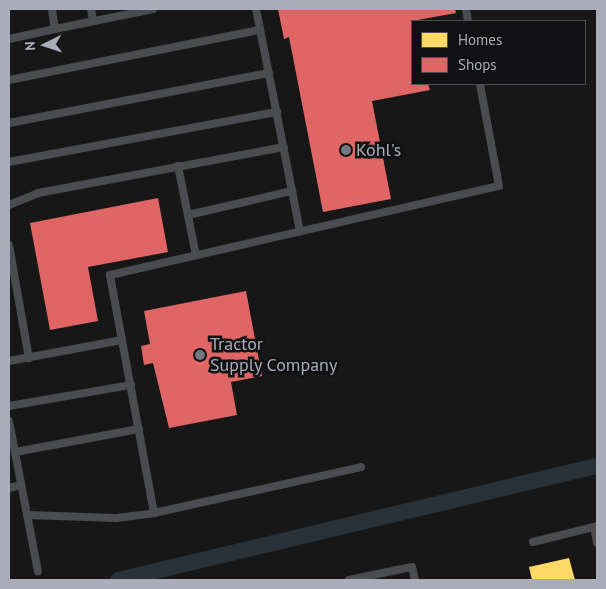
<!DOCTYPE html>
<html>
<head>
<meta charset="utf-8">
<style>
	body { margin:0 }
	#map { position:relative; width:606px; height:589px; overflow:hidden; background:#171717; font-family:"PT Sans",sans-serif }
	div>[style] { position:absolute }
	.homes>* { inset:0; background:#ffd966 }
	.shops>* { inset:0; background:#e06666 }
	.canal>* { height:16px; margin:-8px; padding:0 8px; transform-origin:8px; border-radius:8px; background:#2a3239 }
	.lane>* { height:8px; margin:-4px; padding:0 4px; transform-origin:4px; border-radius:4px; background:#4b4c50 }
	.dots>* { width:14px; height:14px; translate:-50% -50%; box-sizing:border-box; border:2px solid #111113; border-radius:50% }
	span { translate:-50% -50%; white-space:nowrap; text-align:center; line-height:1.15; -webkit-text-stroke:5px #111113; paint-order:stroke }
	.poi-label { font-size:18px; color:#a8adb8 }
	.left { translate:0 -50%; text-align:left }
	.frame { position:absolute; inset:0; border:10px solid #a8adb8; pointer-events:none }
	.legend { position:absolute; left:411px; top:20px; width:175px; height:65px; box-sizing:border-box; background:#111113; border:1px solid #4d4f55; margin:0; padding:6px 9px; list-style:none; font-size:15px; color:#a8adb8 }
	.legend li { display:flex; align-items:center; gap:10px; height:25px }
	.legend b { width:25px; border:1px solid #4d4f55 }
	.north { position:absolute; left:20px; top:20px; width:50px; height:50px; -webkit-text-stroke:4px #111113; paint-order:stroke; rotate:266deg; font-size:14px; font-weight:700; line-height:20px; text-align:center; color:#a8adb8 }
	.north::after { content:''; display:block; margin:auto; width:18px; height:22px; background:#a8adb8; clip-path:polygon(50% 0,100% 100%,50% 72%,0 100%) }
</style>
</head>
<body>
<div id="map">
	<div class="homes">
		<div style="clip-path:polygon(569px 558px,575px 580px,532px 580px,529px 567px)"></div>
	</div>
	<div class="shops">
		<div style="clip-path:polygon(278px 9px,455px 9px,456px 13px,412px 21px,412px 84px,428px 84px,430px 90px,372px 101px,391px 199px,323px 212px,289px 37px,284px 39px)"></div>
		<div style="clip-path:polygon(158px 198px,168px 252px,88px 267px,98px 321px,50px 330px,30px 223px)"></div>
		<div style="clip-path:polygon(246px 291px,262px 376px,231px 382px,237px 415px,169px 428px,153px 363px,144px 365px,141px 346px,150px 344px,144px 311px)"></div>
	</div>
	<div class="canal">
		<div style="left:118px;top:580px;width:492px;rotate:-13.4deg"></div>
	</div>
	<div class="lane">
		<div style="left:91px;top:9px;width:12px;rotate:81deg"></div>
		<div style="left:256px;top:9px;width:227px;rotate:78.8deg"></div>
		<div style="left:466px;top:9px;width:12px;rotate:81deg"></div>
		<div style="left:55px;top:29px;width:100px;rotate:-11.5deg"></div>
		<div style="left:9px;top:39px;width:47px;rotate:-12.3deg"></div>
		<div style="left:55px;top:29px;width:20px;rotate:-99deg"></div>
		<div style="left:9px;top:80px;width:256px;rotate:-11.3deg"></div>
		<div style="left:9px;top:123px;width:265px;rotate:-10.9deg"></div>
		<div style="left:9px;top:162px;width:273px;rotate:-10.6deg"></div>
		<div style="left:178px;top:166px;width:91px;rotate:78.6deg"></div>
		<div style="left:9px;top:205px;width:31px;rotate:-22deg"></div>
		<div style="left:38px;top:193px;width:250px;rotate:-10.6deg"></div>
		<div style="left:188px;top:215px;width:107px;rotate:-13deg"></div>
		<div style="left:9px;top:245px;width:115px;rotate:80deg"></div>
		<div style="left:9px;top:361px;width:115px;rotate:-10.5deg"></div>
		<div style="left:9px;top:406px;width:124px;rotate:-9.8deg"></div>
		<div style="left:9px;top:421px;width:153px;rotate:79.1deg"></div>
		<div style="left:15px;top:452px;width:126px;rotate:-10.5deg"></div>
		<div style="left:9px;top:488px;width:12px;rotate:-14deg"></div>
		<div style="left:154px;top:513px;width:242px;rotate:-100.5deg"></div>
		<div style="left:110px;top:275px;width:399px;rotate:-12.9deg"></div>
		<div style="left:499px;top:186px;width:104px;rotate:-100.6deg"></div>
		<div style="left:27px;top:515px;width:89px;rotate:1.9deg"></div>
		<div style="left:116px;top:518px;width:38px;rotate:-7deg"></div>
		<div style="left:154px;top:513px;width:212px;rotate:-12.5deg"></div>
		<div style="left:594px;top:527px;width:16px;rotate:79deg"></div>
		<div style="left:533px;top:542px;width:66px;rotate:-14deg"></div>
		<div style="left:349px;top:580px;width:64px;rotate:-11.7deg"></div>
		<div style="left:412px;top:567px;width:13px;rotate:77deg"></div>
	</div>
	<div class="dots">
		<div style="left:346px;top:150px;background:#757880"></div>
		<div style="left:200px;top:355px;background:#757880"></div>
	</div>
	<div class="poi-label">
		<span class="left" style="left:356px;top:150px">Kohl's</span>
		<span class="left" style="left:210px;top:355px">Tractor<br>Supply Company</span>
	</div>
	<div class="frame"></div>
	<ul class="legend">
	<li><b style="height:14px;background:#ffd966"></b>Homes</li>
	<li><b style="height:14px;background:#e06666"></b>Shops</li>
	</ul>
	<div class="north">N</div>
</div>
</body>
</html>
